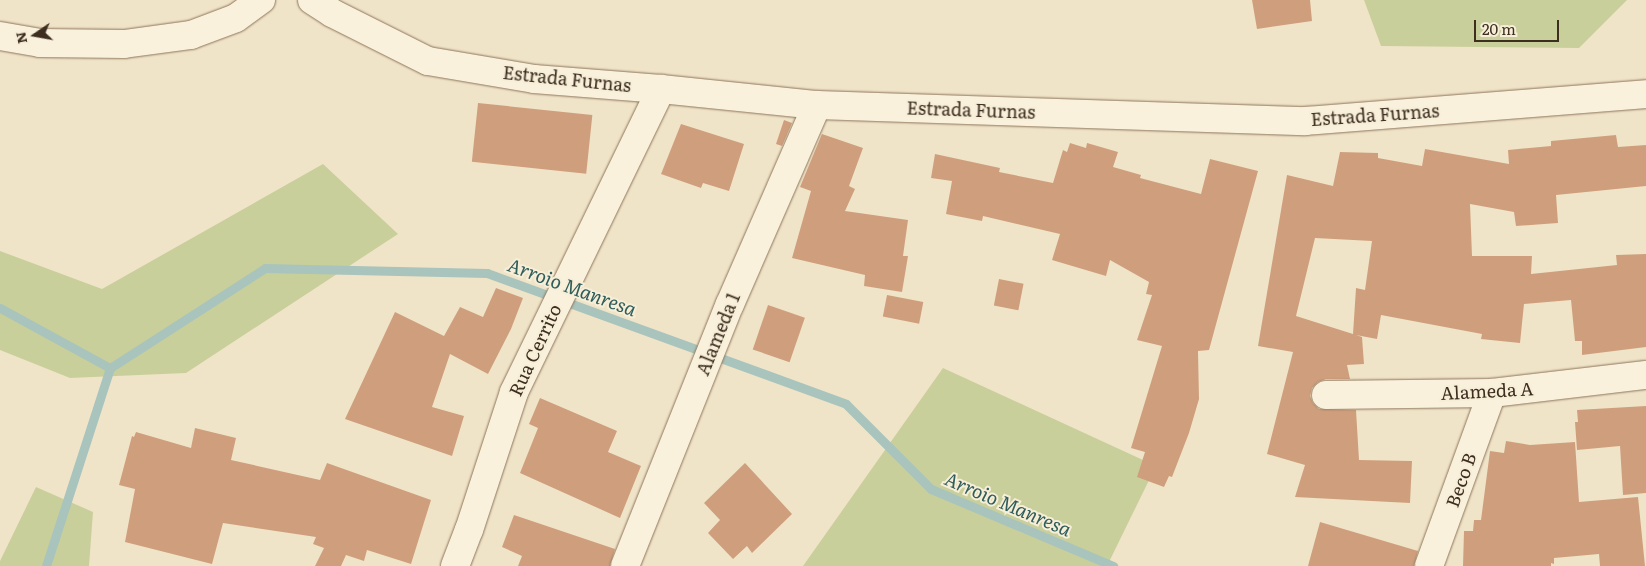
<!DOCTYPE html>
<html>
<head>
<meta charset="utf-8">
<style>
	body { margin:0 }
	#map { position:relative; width:1646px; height:566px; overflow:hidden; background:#f0e4c8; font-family:Literata,serif }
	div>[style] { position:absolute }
	.green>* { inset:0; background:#c9cf9b }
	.stream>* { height:9px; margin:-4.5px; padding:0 4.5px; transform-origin:4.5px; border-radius:4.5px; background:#a9c4bc }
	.building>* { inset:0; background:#cf9f7d; transform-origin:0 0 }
	.roads { filter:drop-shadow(0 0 1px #8d765c) drop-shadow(0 0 1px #8d765c) }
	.minor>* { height:28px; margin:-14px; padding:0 14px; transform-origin:14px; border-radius:14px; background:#faf1dc }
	span { translate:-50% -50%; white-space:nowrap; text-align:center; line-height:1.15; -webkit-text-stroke:4px #f7eed8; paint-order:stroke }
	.street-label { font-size:18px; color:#3d2e20 }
	.water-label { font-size:19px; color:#2f5d5a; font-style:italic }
	.north { position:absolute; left:10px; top:10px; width:50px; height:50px; -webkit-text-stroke:4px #f7eed8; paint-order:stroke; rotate:258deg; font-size:14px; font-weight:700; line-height:20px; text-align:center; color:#3d2e20 }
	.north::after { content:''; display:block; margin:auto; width:18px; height:22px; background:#3d2e20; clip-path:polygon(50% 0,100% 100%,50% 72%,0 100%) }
	.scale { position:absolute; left:1474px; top:20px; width:85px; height:22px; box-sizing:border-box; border:2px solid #3d2e20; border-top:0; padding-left:6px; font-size:15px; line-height:18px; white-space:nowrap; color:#3d2e20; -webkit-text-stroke:4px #f7eed8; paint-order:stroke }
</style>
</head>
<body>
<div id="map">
	<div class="green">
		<div style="clip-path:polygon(1364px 0,1627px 0,1579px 48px,1381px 46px)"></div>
		<div style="clip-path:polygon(323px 164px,398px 234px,186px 373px,70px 378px,0 350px,0 251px,102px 289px)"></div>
		<div style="clip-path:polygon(943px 368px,1156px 466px,1107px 566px,803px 566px)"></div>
		<div style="clip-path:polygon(36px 487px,93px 512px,89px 566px,0 566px,0 561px)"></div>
	</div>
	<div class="stream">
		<div style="left:0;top:308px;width:125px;rotate:28.6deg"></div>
		<div style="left:110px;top:368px;width:184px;rotate:-32.8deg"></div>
		<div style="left:265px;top:268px;width:222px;rotate:1.3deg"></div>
		<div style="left:487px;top:273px;width:382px;rotate:20deg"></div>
		<div style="left:846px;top:404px;width:120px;rotate:45deg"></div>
		<div style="left:931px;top:489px;width:198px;rotate:22.9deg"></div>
		<div style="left:46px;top:566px;width:208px;rotate:-72.1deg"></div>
	</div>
	<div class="building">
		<div style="clip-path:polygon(1252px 0,1310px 0,1312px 21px,1257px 29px)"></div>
		<div style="left:478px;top:103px;width:115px;height:59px;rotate:6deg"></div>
		<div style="clip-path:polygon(784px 120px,792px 123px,782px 146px,776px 144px)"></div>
		<div style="clip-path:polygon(681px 124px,744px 144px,729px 191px,703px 183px,701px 188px,661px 174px)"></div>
		<div style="clip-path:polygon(822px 134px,863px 148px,849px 186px,855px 189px,845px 211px,908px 220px,903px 256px,908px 256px,902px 292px,864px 286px,865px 275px,792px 258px,811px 191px,800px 187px)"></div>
		<div style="clip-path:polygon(evenodd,1616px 135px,1618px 147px,1646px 145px,1646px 186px,1556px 195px,1558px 223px,1516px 226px,1514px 212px,1470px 204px,1472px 256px,1532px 256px,1531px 274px,1617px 265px,1616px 255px,1646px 254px,1646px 347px,1582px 355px,1582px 341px,1575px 341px,1571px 300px,1524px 304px,1520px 343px,1481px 339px,1482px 334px,1381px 315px,1377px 339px,1356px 335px,1362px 337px,1364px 364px,1347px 365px,1350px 379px,1326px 379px,1318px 382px,1312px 388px,1310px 396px,1313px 403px,1319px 409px,1356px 410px,1359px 460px,1412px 461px,1410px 503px,1295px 497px,1305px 465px,1267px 454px,1293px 352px,1258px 346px,1287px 175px,1333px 186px,1340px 152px,1378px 153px,1378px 158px,1422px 166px,1425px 149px,1509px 164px,1508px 150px,1551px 146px,1551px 141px,1616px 135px,1315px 238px,1372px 241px,1365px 290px,1356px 288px,1353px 334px,1296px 316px,1315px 238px)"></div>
		<div style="clip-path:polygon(1070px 143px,1086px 148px,1087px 143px,1118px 152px,1113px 167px,1141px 175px,1140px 178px,1201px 194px,1210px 159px,1258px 171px,1209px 350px,1198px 351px,1199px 399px,1189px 433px,1172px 477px,1169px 476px,1164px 487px,1137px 477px,1145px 452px,1131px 448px,1162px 346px,1137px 340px,1152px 295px,1146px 294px,1149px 282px,1110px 260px,1106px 276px,1052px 260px,1060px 234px,983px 216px,982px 221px,946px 214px,952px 181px,931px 178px,935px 154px,1000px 168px,999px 172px,1053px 183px,1063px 150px,1067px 152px)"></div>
		<div style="left:999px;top:279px;width:25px;height:27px;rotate:11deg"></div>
		<div style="clip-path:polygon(496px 288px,523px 298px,511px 329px,488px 374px,450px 354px,432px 407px,464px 416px,452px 456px,345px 419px,395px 312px,444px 336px,460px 307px,483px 317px)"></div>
		<div style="left:887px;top:295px;width:37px;height:22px;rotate:11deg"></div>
		<div style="left:768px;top:305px;width:39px;height:47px;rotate:19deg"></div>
		<div style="clip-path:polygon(540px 398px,617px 431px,608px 452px,641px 466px,620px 518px,520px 473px,538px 428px,529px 424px)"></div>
		<div style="clip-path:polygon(1646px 406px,1646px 493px,1623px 495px,1620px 446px,1577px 450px,1575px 422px,1578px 422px,1577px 410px)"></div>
		<div style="clip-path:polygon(195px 428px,236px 438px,231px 460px,320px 480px,327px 463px,431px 500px,411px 564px,367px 550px,364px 561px,346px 555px,341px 566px,315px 566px,324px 548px,313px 544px,316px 537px,223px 523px,212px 564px,125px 542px,135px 489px,119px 485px,132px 436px,134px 437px,136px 432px,191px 448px)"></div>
		<div style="clip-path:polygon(1506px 441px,1530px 445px,1575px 442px,1579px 502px,1638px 497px,1645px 566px,1600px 566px,1599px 554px,1554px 558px,1554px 564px,1551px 563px,1551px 566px,1463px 566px,1464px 531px,1473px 531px,1474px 520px,1481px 520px,1490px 451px,1504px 453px)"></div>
		<div style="clip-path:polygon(745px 463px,792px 514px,752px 553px,747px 546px,733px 559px,708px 533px,720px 520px,704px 503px)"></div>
		<div style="clip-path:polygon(514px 515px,615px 549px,610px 566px,518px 566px,522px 556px,502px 547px)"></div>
		<div style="clip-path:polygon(1320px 522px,1418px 551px,1414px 566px,1308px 566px)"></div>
	</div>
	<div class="roads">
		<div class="minor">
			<div style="left:312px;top:0;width:24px;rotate:33deg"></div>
			<div style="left:332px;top:13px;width:107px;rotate:26.6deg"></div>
			<div style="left:428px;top:61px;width:108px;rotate:9.6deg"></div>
			<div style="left:534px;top:79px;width:127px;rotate:4.5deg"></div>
			<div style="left:661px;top:89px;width:157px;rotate:5.9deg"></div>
			<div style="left:817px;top:105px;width:488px;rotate:1.9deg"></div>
			<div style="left:1305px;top:121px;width:342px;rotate:-4.5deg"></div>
			<div style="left:0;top:36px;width:41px;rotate:9.9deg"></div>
			<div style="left:40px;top:43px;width:84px;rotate:0.7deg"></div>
			<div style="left:124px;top:44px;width:68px;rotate:-7.7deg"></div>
			<div style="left:191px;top:35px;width:48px;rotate:-20.7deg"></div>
			<div style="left:236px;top:18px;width:31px;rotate:-36deg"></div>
			<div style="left:1326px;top:395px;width:166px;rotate:-0.7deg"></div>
			<div style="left:1492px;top:393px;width:155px;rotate:-6.7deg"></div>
			<div style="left:455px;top:566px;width:39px;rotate:-69deg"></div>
			<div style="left:469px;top:530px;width:145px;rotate:-71.9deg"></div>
			<div style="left:514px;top:392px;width:337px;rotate:-64.1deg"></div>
			<div style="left:625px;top:566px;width:282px;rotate:-68.2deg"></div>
			<div style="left:730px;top:304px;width:217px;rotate:-66.4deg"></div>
			<div style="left:1429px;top:566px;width:184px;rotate:-70deg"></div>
		</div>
	</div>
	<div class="street-label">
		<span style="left:567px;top:79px;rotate:6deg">Estrada Furnas</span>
		<span style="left:971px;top:110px;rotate:2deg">Estrada Furnas</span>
		<span style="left:1375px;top:115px;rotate:-4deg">Estrada Furnas</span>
		<span style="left:718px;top:334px;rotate:-68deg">Alameda 1</span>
		<span style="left:535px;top:350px;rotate:-65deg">Rua Cerrito</span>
		<span style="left:1487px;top:391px;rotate:-3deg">Alameda A</span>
		<span style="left:1461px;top:480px;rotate:-70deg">Beco B</span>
	</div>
	<div class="water-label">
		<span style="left:572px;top:287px;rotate:20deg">Arroio Manresa</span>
		<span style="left:1008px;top:504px;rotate:23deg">Arroio Manresa</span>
	</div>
	<div class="north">N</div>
	<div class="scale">20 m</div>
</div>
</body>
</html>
